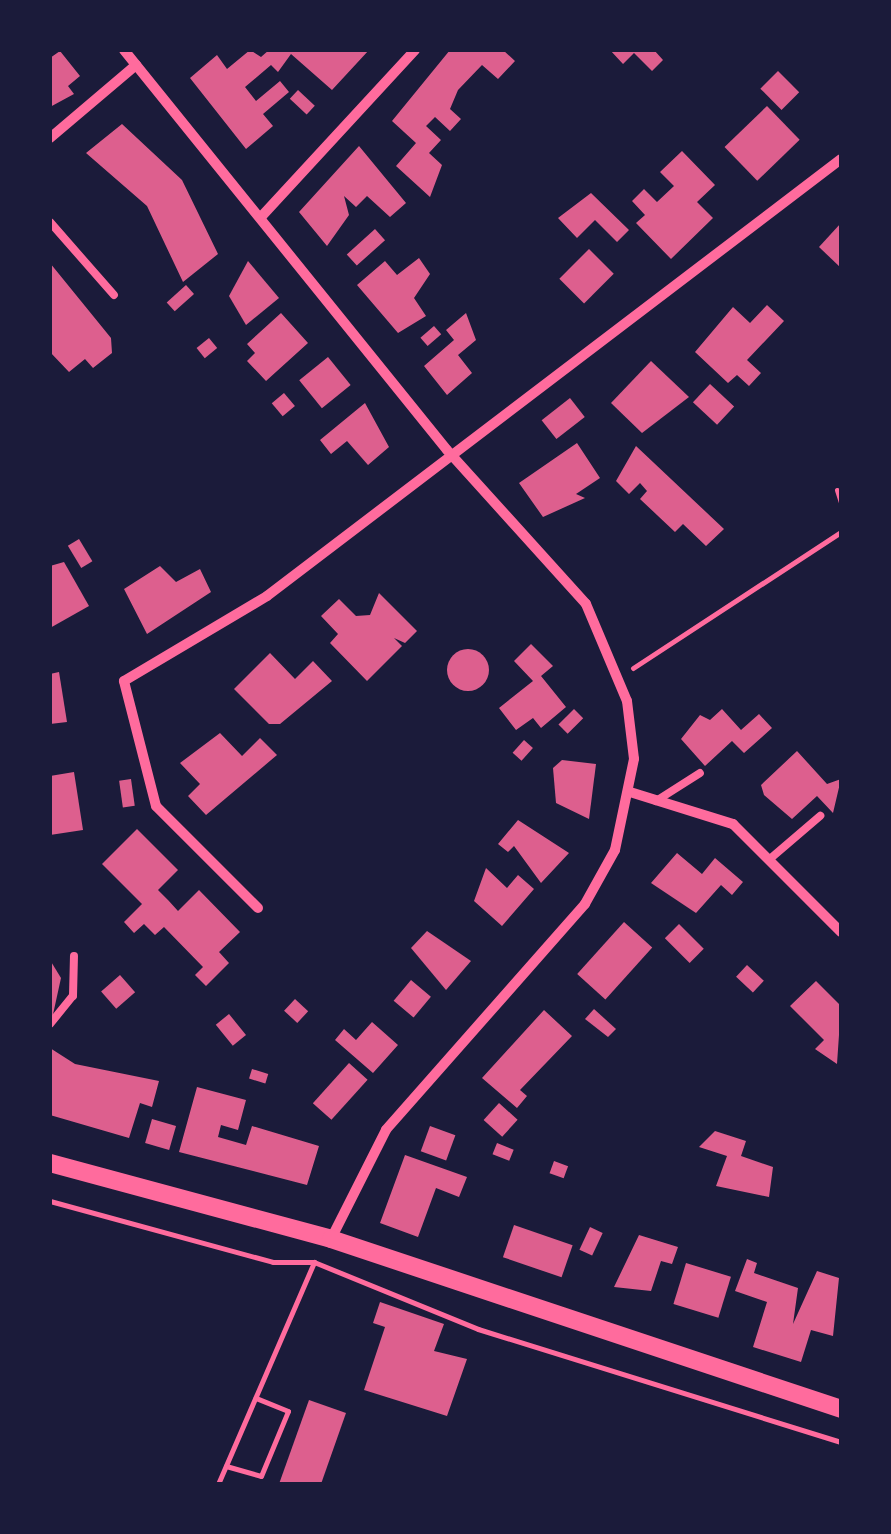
<!DOCTYPE html>
<html>
<head>
<meta charset="utf-8">
<style>
	body { margin:0 }
	#map { position:relative; width:891px; height:1534px; overflow:hidden; background:#1b1b3a; font-family:Figtree,sans-serif }
	div>[style] { position:absolute }
	.building>* { inset:0; background:#dd5f8e; transform-origin:0 0 }
	.round { border-radius:50% }
	.path>* { height:5px; margin:-2.5px; padding:0 2.5px; transform-origin:2.5px; border-radius:2.5px; background:#ff6b9d }
	.service>* { height:8px; margin:-4px; padding:0 4px; transform-origin:4px; border-radius:4px; background:#ff6b9d }
	.minor>* { height:10px; margin:-5px; padding:0 5px; transform-origin:5px; border-radius:5px; background:#ff6b9d }
	.tertiary>* { height:18px; margin:-9px; padding:0 9px; transform-origin:9px; border-radius:9px; background:#ff6b9d }
	span { translate:-50% -50%; white-space:nowrap; text-align:center; line-height:1.15; -webkit-text-stroke:8px #1b1b3a; paint-order:stroke }
	.frame { position:absolute; inset:0; border:52px solid #1b1b3a; pointer-events:none }
</style>
</head>
<body>
<div id="map">
	<div class="building">
		<div style="clip-path:polygon(250px 50px,261px 57px,269px 50px,369px 50px,332px 90px,291px 54px,278px 72px,271px 65px,245px 87px,256px 101px,280px 81px,289px 92px,263px 114px,273px 126px,246px 149px,190px 78px,217px 55px,227px 69px)"></div>
		<div style="clip-path:polygon(450px 50px,503px 50px,515px 61px,498px 79px,482px 65px,458px 90px,450px 109px,461px 119px,450px 131px,435px 117px,426px 126px,441px 140px,429px 153px,442px 165px,430px 197px,396px 166px,416px 143px,392px 121px)"></div>
		<div style="clip-path:polygon(610px 50px,654px 50px,663px 60px,652px 71px,634px 53px,623px 64px)"></div>
		<div style="clip-path:polygon(60px 51px,80px 76px,68px 86px,74px 94px,50px 107px,50px 58px)"></div>
		<div style="left:778px;top:71px;width:30px;height:25px;rotate:45deg"></div>
		<div style="left:298px;top:90px;width:23px;height:12px;rotate:43deg"></div>
		<div style="left:767px;top:106px;width:47px;height:59px;rotate:46deg"></div>
		<div style="clip-path:polygon(122px 124px,182px 180px,218px 254px,183px 282px,147px 206px,86px 153px)"></div>
		<div style="clip-path:polygon(359px 146px,406px 203px,390px 217px,367px 196px,356px 207px,344px 196px,349px 215px,327px 246px,299px 212px)"></div>
		<div style="clip-path:polygon(682px 151px,715px 185px,697px 202px,713px 218px,671px 259px,636px 223px,645px 215px,632px 201px,644px 189px,657px 202px,674px 186px,660px 172px)"></div>
		<div style="clip-path:polygon(591px 193px,629px 230px,617px 242px,595px 220px,577px 238px,558px 218px)"></div>
		<div style="clip-path:polygon(841px 223px,841px 268px,819px 247px)"></div>
		<div style="left:375px;top:229px;width:15px;height:38px;rotate:48deg"></div>
		<div style="left:589px;top:249px;width:35px;height:42px;rotate:45deg"></div>
		<div style="clip-path:polygon(419px 258px,430px 274px,414px 298px,426px 316px,398px 333px,357px 285px,385px 261px,397px 275px)"></div>
		<div style="clip-path:polygon(248px 261px,279px 298px,246px 325px,229px 296px)"></div>
		<div style="clip-path:polygon(50px 263px,111px 338px,112px 353px,93px 368px,85px 359px,69px 372px,50px 352px)"></div>
		<div style="left:186px;top:285px;width:12px;height:26px;rotate:48deg"></div>
		<div style="clip-path:polygon(767px 305px,784px 321px,747px 360px,761px 373px,749px 386px,737px 375px,728px 383px,695px 352px,733px 307px,750px 323px)"></div>
		<div style="clip-path:polygon(281px 313px,308px 343px,266px 381px,247px 361px,255px 353px,247px 344px)"></div>
		<div style="clip-path:polygon(466px 313px,476px 340px,458px 355px,472px 373px,447px 395px,424px 366px,454px 340px,446px 330px)"></div>
		<div style="left:434px;top:326px;width:11px;height:18px;rotate:49deg"></div>
		<div style="left:209px;top:338px;width:13px;height:16px;rotate:51deg"></div>
		<div style="left:328px;top:357px;width:36px;height:37px;rotate:51deg"></div>
		<div style="clip-path:polygon(651px 361px,689px 397px,642px 433px,611px 403px)"></div>
		<div style="left:710px;top:384px;width:33px;height:25px;rotate:43deg"></div>
		<div style="left:284px;top:393px;width:17px;height:16px;rotate:50deg"></div>
		<div style="left:570px;top:398px;width:24px;height:36px;rotate:52deg"></div>
		<div style="clip-path:polygon(365px 403px,389px 447px,368px 465px,347px 441px,331px 454px,320px 440px)"></div>
		<div style="clip-path:polygon(577px 443px,600px 478px,576px 494px,585px 498px,543px 517px,519px 483px)"></div>
		<div style="clip-path:polygon(636px 446px,724px 529px,706px 546px,683px 524px,675px 532px,640px 499px,647px 491px,640px 483px,629px 494px,616px 481px)"></div>
		<div style="left:79px;top:539px;width:26px;height:13px;rotate:59deg"></div>
		<div style="clip-path:polygon(64px 562px,89px 606px,50px 628px,50px 566px)"></div>
		<div style="clip-path:polygon(160px 566px,176px 582px,200px 569px,211px 592px,147px 634px,124px 589px)"></div>
		<div style="clip-path:polygon(379px 593px,417px 631px,405px 643px,394px 638px,402px 646px,367px 681px,330px 643px,338px 634px,321px 616px,339px 599px,356px 616px,370px 615px)"></div>
		<div style="clip-path:polygon(531px 644px,553px 666px,541px 676px,566px 707px,541px 728px,533px 718px,516px 730px,499px 708px,533px 681px,514px 661px)"></div>
		<div class="round" style="left:447px;top:649px;width:42px;height:42px"></div>
		<div style="clip-path:polygon(270px 653px,295px 679px,313px 661px,332px 681px,280px 724px,269px 724px,234px 689px)"></div>
		<div style="clip-path:polygon(59px 672px,67px 722px,50px 724px,50px 674px)"></div>
		<div style="left:574px;top:709px;width:13px;height:22px;rotate:45deg"></div>
		<div style="clip-path:polygon(722px 709px,741px 730px,759px 714px,772px 728px,744px 753px,732px 741px,705px 766px,681px 739px,700px 715px,710px 720px)"></div>
		<div style="clip-path:polygon(220px 733px,242px 756px,260px 738px,277px 755px,206px 815px,188px 796px,200px 784px,180px 763px)"></div>
		<div style="left:524px;top:740px;width:12px;height:17px;rotate:42deg"></div>
		<div style="clip-path:polygon(797px 751px,827px 784px,841px 779px,833px 813px,817px 796px,792px 819px,764px 795px,761px 785px)"></div>
		<div style="clip-path:polygon(562px 760px,596px 764px,589px 819px,556px 803px,553px 768px)"></div>
		<div style="clip-path:polygon(74px 772px,83px 830px,50px 835px,50px 776px)"></div>
		<div style="left:131px;top:779px;width:27px;height:12px;rotate:82deg"></div>
		<div style="clip-path:polygon(518px 820px,569px 853px,541px 883px,514px 846px,508px 852px,498px 844px)"></div>
		<div style="clip-path:polygon(137px 829px,178px 870px,158px 890px,168px 900px,178px 911px,199px 890px,240px 932px,219px 952px,229px 963px,206px 986px,195px 975px,203px 967px,164px 927px,155px 935px,144px 924px,134px 933px,124px 922px,142px 904px,102px 864px)"></div>
		<div style="clip-path:polygon(677px 853px,702px 874px,715px 858px,743px 882px,732px 895px,721px 885px,696px 913px,651px 883px)"></div>
		<div style="clip-path:polygon(486px 868px,507px 888px,518px 875px,534px 889px,502px 926px,474px 901px)"></div>
		<div style="left:624px;top:922px;width:38px;height:70px;rotate:42deg"></div>
		<div style="left:679px;top:924px;width:35px;height:20px;rotate:45deg"></div>
		<div style="clip-path:polygon(427px 931px,471px 961px,446px 990px,411px 948px)"></div>
		<div style="clip-path:polygon(50px 960px,61px 978px,52px 1019px,50px 1019px)"></div>
		<div style="left:747px;top:965px;width:23px;height:16px;rotate:43deg"></div>
		<div style="left:120px;top:975px;width:23px;height:25px;rotate:49deg"></div>
		<div style="left:411px;top:980px;width:26px;height:27px;rotate:40deg"></div>
		<div style="clip-path:polygon(816px 981px,841px 1006px,837px 1064px,815px 1049px,824px 1040px,790px 1006px)"></div>
		<div style="left:295px;top:999px;width:18px;height:16px;rotate:43deg"></div>
		<div style="clip-path:polygon(594px 1009px,616px 1029px,608px 1037px,585px 1019px)"></div>
		<div style="clip-path:polygon(544px 1010px,572px 1036px,520px 1090px,527px 1096px,517px 1108px,482px 1078px)"></div>
		<div style="left:229px;top:1014px;width:27px;height:17px;rotate:51deg"></div>
		<div style="clip-path:polygon(372px 1022px,398px 1045px,373px 1073px,335px 1040px,344px 1029px,356px 1040px)"></div>
		<div style="clip-path:polygon(50px 1048px,75px 1064px,159px 1081px,152px 1107px,140px 1103px,129px 1138px,50px 1115px)"></div>
		<div style="left:349px;top:1063px;width:25px;height:54px;rotate:42deg"></div>
		<div style="left:252px;top:1069px;width:17px;height:10px;rotate:17deg"></div>
		<div style="clip-path:polygon(197px 1087px,246px 1100px,238px 1130px,221px 1125px,218px 1137px,246px 1145px,252px 1126px,319px 1146px,307px 1185px,179px 1152px)"></div>
		<div style="left:499px;top:1103px;width:25px;height:23px;rotate:42deg"></div>
		<div style="left:152px;top:1119px;width:25px;height:25px;rotate:16deg"></div>
		<div style="left:430px;top:1126px;width:27px;height:27px;rotate:20deg"></div>
		<div style="clip-path:polygon(715px 1131px,746px 1141px,741px 1156px,773px 1167px,769px 1197px,716px 1186px,727px 1156px,699px 1147px)"></div>
		<div style="left:497px;top:1143px;width:18px;height:12px;rotate:22deg"></div>
		<div style="clip-path:polygon(405px 1155px,467px 1177px,459px 1197px,436px 1188px,418px 1237px,380px 1223px)"></div>
		<div style="left:554px;top:1161px;width:15px;height:13px;rotate:20deg"></div>
		<div style="left:514px;top:1225px;width:62px;height:34px;rotate:19deg"></div>
		<div style="left:590px;top:1227px;width:14px;height:25px;rotate:25deg"></div>
		<div style="clip-path:polygon(639px 1235px,678px 1247px,672px 1264px,661px 1261px,651px 1291px,614px 1287px)"></div>
		<div style="clip-path:polygon(747px 1259px,757px 1263px,754px 1273px,798px 1288px,793px 1324px,817px 1271px,839px 1278px,833px 1336px,811px 1330px,801px 1362px,753px 1347px,767px 1302px,735px 1291px)"></div>
		<div style="left:686px;top:1263px;width:47px;height:43px;rotate:17deg"></div>
		<div style="clip-path:polygon(380px 1302px,444px 1324px,434px 1351px,467px 1359px,447px 1416px,364px 1390px,385px 1327px,373px 1323px)"></div>
		<div style="clip-path:polygon(309px 1400px,346px 1413px,321px 1484px,279px 1484px)"></div>
	</div>
	<div class="path">
		<div style="left:837px;top:490px;width:13px;rotate:72deg"></div>
		<div style="left:633px;top:668px;width:249px;rotate:-33.2deg"></div>
		<div style="left:50px;top:1201px;width:231px;rotate:15.3deg"></div>
		<div style="left:273px;top:1262px;width:41px"></div>
		<div style="left:314px;top:1262px;width:177px;rotate:22.2deg"></div>
		<div style="left:478px;top:1329px;width:380px;rotate:17.3deg"></div>
		<div style="left:226px;top:1466px;width:36px;rotate:16deg"></div>
		<div style="left:261px;top:1476px;width:70px;rotate:-67.4deg"></div>
		<div style="left:288px;top:1411px;width:35px;rotate:-158deg"></div>
		<div style="left:218px;top:1484px;width:242px;rotate:-66.6deg"></div>
	</div>
	<div class="service">
		<div style="left:50px;top:222px;width:97px;rotate:48.8deg"></div>
		<div style="left:656px;top:801px;width:52px;rotate:-32.5deg"></div>
		<div style="left:771px;top:858px;width:65px;rotate:-40.6deg"></div>
		<div style="left:50px;top:1024px;width:36px;rotate:-51deg"></div>
		<div style="left:73px;top:996px;width:40px;rotate:-88.6deg"></div>
	</div>
	<div class="minor">
		<div style="left:124px;top:50px;width:514px;rotate:51.08deg"></div>
		<div style="left:447px;top:450px;width:207px;rotate:47.9deg"></div>
		<div style="left:586px;top:604px;width:105px;rotate:67.1deg"></div>
		<div style="left:627px;top:701px;width:58px;rotate:83.1deg"></div>
		<div style="left:634px;top:759px;width:93px;rotate:101.8deg"></div>
		<div style="left:615px;top:850px;width:62px;rotate:119.1deg"></div>
		<div style="left:585px;top:904px;width:301px;rotate:131.4deg"></div>
		<div style="left:386px;top:1130px;width:122px;rotate:116.8deg"></div>
		<div style="left:50px;top:138px;width:113px;rotate:-40.3deg"></div>
		<div style="left:261px;top:217px;width:227px;rotate:-47.3deg"></div>
		<div style="left:630px;top:792px;width:108px;rotate:17.3deg"></div>
		<div style="left:733px;top:824px;width:153px;rotate:45deg"></div>
		<div style="left:258px;top:908px;width:144px;rotate:-135deg"></div>
		<div style="left:156px;top:806px;width:129px;rotate:-104.4deg"></div>
		<div style="left:124px;top:681px;width:166px;rotate:-30.7deg"></div>
		<div style="left:267px;top:596px;width:721px;rotate:-37.28deg"></div>
	</div>
	<div class="tertiary">
		<div style="left:50px;top:1163px;width:291px;rotate:15.1deg"></div>
		<div style="left:331px;top:1239px;width:538px;rotate:18.43deg"></div>
	</div>
	<div class="frame"></div>
</div>
</body>
</html>
